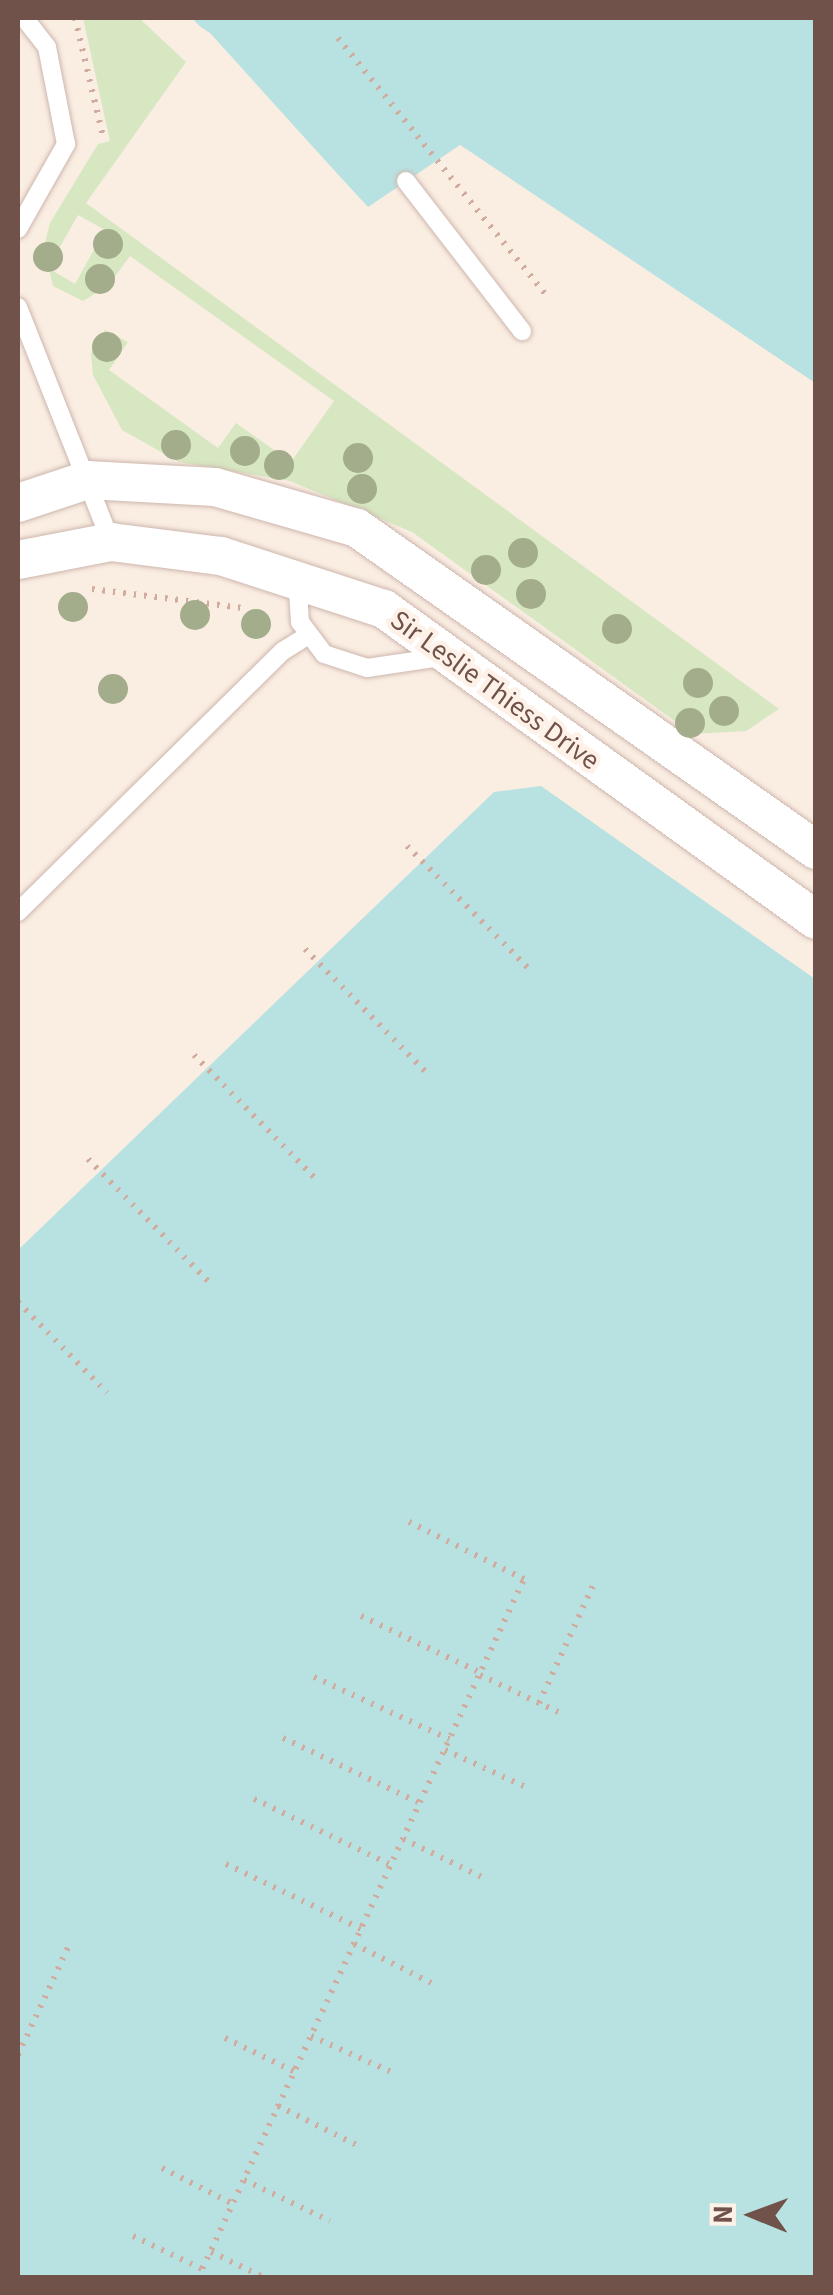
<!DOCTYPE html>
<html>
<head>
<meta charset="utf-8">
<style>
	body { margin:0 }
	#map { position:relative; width:833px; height:2295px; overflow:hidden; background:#faede2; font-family:"Source Sans 3",sans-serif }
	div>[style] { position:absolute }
	.green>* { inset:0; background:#d7e7c2 }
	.water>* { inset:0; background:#b8e2e1 }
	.pier>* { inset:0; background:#faede2 }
	.path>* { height:6px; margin-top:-3px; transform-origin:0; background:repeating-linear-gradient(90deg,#d2ab9f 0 2.5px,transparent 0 10.5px) }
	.roads { filter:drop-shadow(0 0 2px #cdb6ad) drop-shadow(0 0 2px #cdb6ad) }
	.service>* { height:18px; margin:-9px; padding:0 9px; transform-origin:9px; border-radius:9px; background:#fff }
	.minor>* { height:38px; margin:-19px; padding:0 19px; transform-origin:19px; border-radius:19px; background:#fff }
	.trees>* { width:30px; height:30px; margin:-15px; border-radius:50%; background:#a3ac8b }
	span { translate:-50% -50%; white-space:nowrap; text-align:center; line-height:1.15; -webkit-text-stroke:9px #fef1e8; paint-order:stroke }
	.street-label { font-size:28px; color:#70524a }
	.frame { position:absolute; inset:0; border:20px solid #70524a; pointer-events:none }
	.north { position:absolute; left:703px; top:2165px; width:100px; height:100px; -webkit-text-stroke:8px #fef1e8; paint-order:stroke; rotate:271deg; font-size:28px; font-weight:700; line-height:40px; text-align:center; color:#70524a }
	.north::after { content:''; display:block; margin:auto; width:35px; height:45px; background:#70524a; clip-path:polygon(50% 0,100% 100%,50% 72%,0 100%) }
</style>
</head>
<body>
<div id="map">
	<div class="green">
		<div style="clip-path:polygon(evenodd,83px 18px,139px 18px,186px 62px,86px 203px,779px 709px,746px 731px,693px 734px,412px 532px,290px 481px,179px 462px,122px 430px,93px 375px,91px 353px,105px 330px,128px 342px,109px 370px,218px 448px,236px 423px,291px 462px,334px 401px,130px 256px,108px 286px,83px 301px,53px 286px,44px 247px,50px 223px,98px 144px,110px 141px,83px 18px,78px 215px,105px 230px,75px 284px,48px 268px,78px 215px)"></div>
	</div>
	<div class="water">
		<div style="clip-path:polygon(192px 18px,815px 18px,815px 383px,460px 145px,368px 207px)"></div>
		<div style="clip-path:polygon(541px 786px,815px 979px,815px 2277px,18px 2277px,18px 1250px,494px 792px)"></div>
	</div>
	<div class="pier">
		<div style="clip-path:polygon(187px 18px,210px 33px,371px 211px,364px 210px)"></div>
		<div style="clip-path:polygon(460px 145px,815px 383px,816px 388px,460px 151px,441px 164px)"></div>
	</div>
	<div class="path">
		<div style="left:75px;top:18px;width:121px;rotate:76.7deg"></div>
		<div style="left:338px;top:38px;width:329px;rotate:51deg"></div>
		<div style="left:92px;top:589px;width:152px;rotate:7.2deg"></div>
		<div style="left:407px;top:846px;width:176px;rotate:45.2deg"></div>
		<div style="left:305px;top:949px;width:175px;rotate:45.5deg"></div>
		<div style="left:194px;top:1055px;width:177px;rotate:45.5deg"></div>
		<div style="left:88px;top:1159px;width:175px;rotate:45.5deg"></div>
		<div style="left:18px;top:1302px;width:127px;rotate:45.6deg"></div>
		<div style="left:361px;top:1616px;width:133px;rotate:25.4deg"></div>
		<div style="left:480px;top:1675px;width:91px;rotate:25.4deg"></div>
		<div style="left:314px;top:1677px;width:149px;rotate:24.7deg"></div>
		<div style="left:539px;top:1703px;width:134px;rotate:-65.3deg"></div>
		<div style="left:283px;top:1738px;width:152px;rotate:25.4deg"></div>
		<div style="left:445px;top:1750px;width:91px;rotate:24.6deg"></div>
		<div style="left:254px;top:1799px;width:152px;rotate:25.7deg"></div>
		<div style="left:403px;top:1839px;width:94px;rotate:25.8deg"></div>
		<div style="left:226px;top:1864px;width:150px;rotate:25.7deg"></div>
		<div style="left:354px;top:1944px;width:93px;rotate:26.8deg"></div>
		<div style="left:311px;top:2036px;width:93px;rotate:24.1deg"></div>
		<div style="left:225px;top:2038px;width:78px;rotate:25.9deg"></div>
		<div style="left:18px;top:2055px;width:126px;rotate:-65.1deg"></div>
		<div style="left:278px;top:2106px;width:93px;rotate:26.3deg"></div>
		<div style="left:162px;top:2168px;width:80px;rotate:26.9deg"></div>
		<div style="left:244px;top:2180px;width:95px;rotate:25.5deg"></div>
		<div style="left:133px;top:2236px;width:76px;rotate:25.6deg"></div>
		<div style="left:211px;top:2252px;width:60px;rotate:25.7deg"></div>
		<div style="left:198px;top:2278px;width:771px;rotate:-65deg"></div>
		<div style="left:524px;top:1579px;width:131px;rotate:-153.6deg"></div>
	</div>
	<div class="roads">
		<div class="service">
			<div style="left:406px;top:181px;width:190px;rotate:52.3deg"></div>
			<div style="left:18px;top:229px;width:98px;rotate:-60.5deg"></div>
			<div style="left:66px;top:144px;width:99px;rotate:-101.1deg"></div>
			<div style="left:47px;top:47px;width:37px;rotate:-128deg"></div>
			<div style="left:18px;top:307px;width:253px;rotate:68.4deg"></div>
			<div style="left:297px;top:577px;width:45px;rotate:86.2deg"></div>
			<div style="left:300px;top:622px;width:40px;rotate:53deg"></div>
			<div style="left:324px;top:654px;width:45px;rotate:18deg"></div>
			<div style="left:367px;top:668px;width:81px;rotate:-8.5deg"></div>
			<div style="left:18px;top:912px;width:372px;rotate:-44.6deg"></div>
			<div style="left:283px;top:651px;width:26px;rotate:-32deg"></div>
		</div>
		<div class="minor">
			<div style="left:18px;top:503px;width:73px;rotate:-18.4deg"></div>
			<div style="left:87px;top:480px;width:128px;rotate:3.1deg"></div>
			<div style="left:215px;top:487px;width:148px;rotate:16.1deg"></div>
			<div style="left:357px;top:528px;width:561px;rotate:35.05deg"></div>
			<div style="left:18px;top:560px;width:95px;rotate:-11deg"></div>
			<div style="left:111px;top:542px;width:111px;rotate:7.3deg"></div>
			<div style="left:221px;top:556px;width:171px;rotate:18deg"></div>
			<div style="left:384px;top:609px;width:532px;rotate:35.75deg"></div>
		</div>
	</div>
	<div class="trees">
		<div style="left:108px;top:244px"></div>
		<div style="left:48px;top:257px"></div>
		<div style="left:100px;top:279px"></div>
		<div style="left:107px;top:347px"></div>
		<div style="left:176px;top:445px"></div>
		<div style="left:245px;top:451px"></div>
		<div style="left:358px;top:458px"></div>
		<div style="left:279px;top:465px"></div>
		<div style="left:362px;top:489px"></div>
		<div style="left:523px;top:553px"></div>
		<div style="left:486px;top:570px"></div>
		<div style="left:531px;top:594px"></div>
		<div style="left:73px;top:607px"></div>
		<div style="left:195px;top:615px"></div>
		<div style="left:256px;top:624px"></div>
		<div style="left:617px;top:629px"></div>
		<div style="left:698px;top:683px"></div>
		<div style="left:113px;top:689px"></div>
		<div style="left:724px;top:711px"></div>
		<div style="left:690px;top:723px"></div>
	</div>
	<div class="street-label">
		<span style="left:495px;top:690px;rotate:36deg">Sir Leslie Thiess Drive</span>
	</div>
	<div class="frame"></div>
	<div class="north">N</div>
</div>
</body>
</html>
